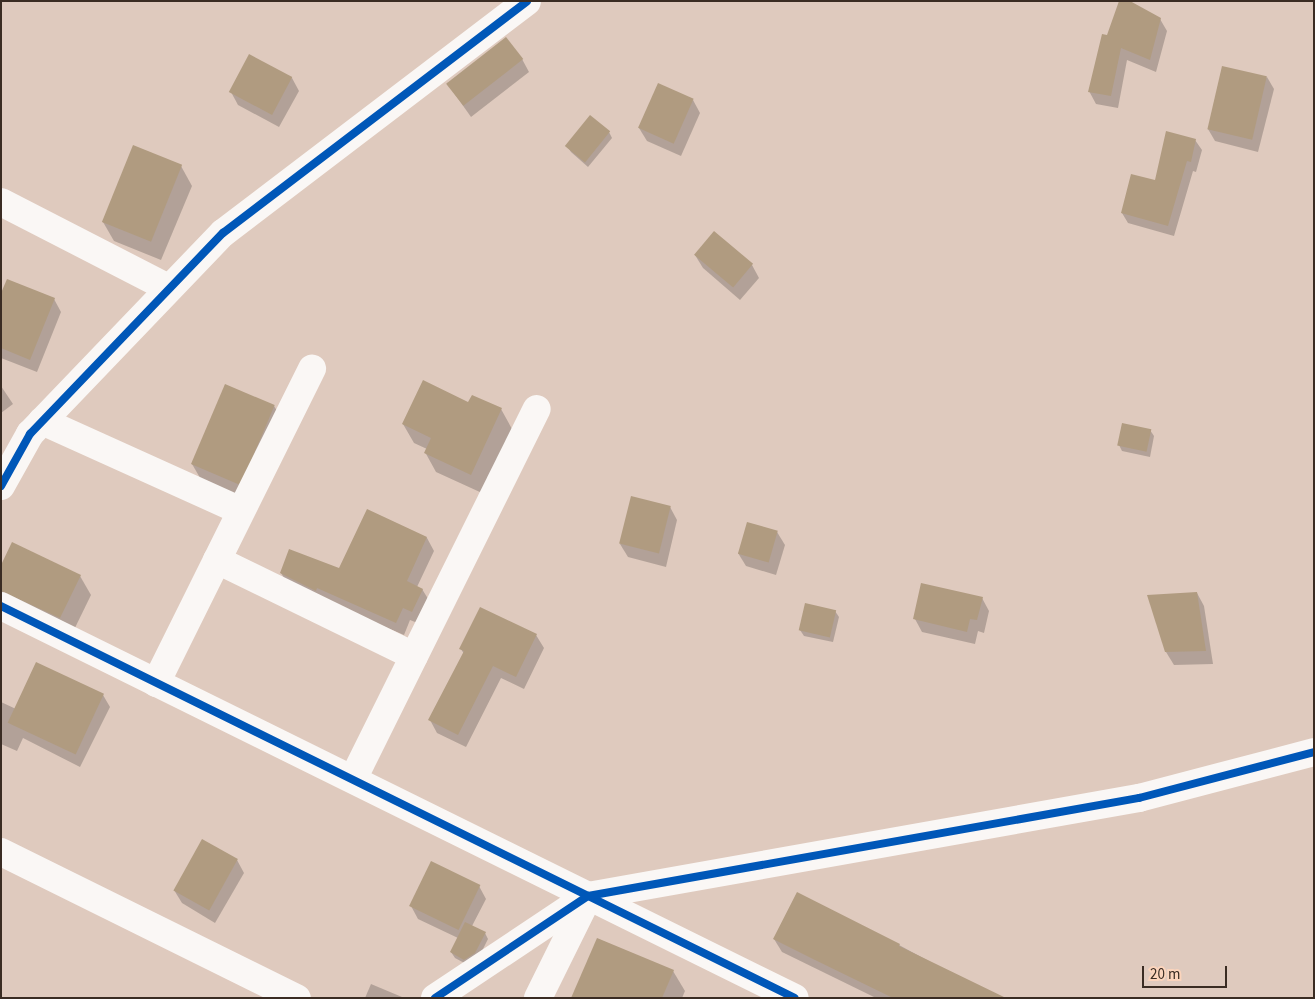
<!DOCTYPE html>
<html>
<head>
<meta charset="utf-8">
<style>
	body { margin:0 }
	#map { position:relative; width:1315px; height:999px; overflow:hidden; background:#dfcabe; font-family:"Source Sans 3",sans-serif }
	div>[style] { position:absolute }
	.shadow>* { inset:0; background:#0003 }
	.building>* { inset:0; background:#b09b80; transform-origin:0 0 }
	.minor>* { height:28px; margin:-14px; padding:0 14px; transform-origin:14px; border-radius:14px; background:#faf7f5 }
	.cycleway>* { height:8px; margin:-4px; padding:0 4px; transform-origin:4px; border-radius:4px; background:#0057b8 }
	span { translate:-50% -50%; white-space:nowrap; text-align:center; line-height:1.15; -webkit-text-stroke:5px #fbd4bc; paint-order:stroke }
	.frame { position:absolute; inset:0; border:2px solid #3a2c23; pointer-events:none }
	.scale { position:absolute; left:1142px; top:966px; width:85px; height:22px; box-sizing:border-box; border:2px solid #3a2c23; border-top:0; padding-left:6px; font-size:15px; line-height:18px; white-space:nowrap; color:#3a2c23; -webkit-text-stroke:4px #fbd4bc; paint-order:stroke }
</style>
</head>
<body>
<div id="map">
	<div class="shadow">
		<div style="clip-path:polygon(1160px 19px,1167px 31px,1156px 72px,1127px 60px,1118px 108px,1096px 104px,1089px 91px,1103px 35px,1108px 36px)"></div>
		<div style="clip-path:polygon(522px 59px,529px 72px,471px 117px,447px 83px)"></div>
		<div style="clip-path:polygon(1267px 77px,1274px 89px,1258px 152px,1215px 141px,1208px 129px)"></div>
		<div style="clip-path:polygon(292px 78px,299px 91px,279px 127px,238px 105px,231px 92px)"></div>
		<div style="clip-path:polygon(693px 100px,700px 113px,681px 156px,647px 141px,639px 128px)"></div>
		<div style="clip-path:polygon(609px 132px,612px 138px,588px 167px,571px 152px,567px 146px)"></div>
		<div style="clip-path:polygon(1195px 140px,1202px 150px,1196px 172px,1193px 171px,1174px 236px,1128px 223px,1122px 213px,1156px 182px)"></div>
		<div style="clip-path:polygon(181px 166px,192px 186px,161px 260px,114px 241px,103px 222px)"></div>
		<div style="clip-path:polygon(695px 255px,752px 265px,759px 278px,740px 300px,703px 268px)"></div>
		<div style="clip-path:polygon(1px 297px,54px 299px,61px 312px,37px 372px,1px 358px)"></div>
		<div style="clip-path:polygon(1px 386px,13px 404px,1px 413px)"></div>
		<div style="clip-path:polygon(469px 404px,501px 409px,512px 429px,482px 493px,436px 472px,425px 452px,427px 449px,414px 443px,403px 424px)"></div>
		<div style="clip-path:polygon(274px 406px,286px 425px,249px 503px,203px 483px,192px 464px)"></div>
		<div style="clip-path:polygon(1150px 430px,1154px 436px,1150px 457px,1122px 451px,1119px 445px)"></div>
		<div style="clip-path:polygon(670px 507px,677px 520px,666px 567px,628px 557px,620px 544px)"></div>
		<div style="clip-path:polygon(368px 511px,427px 538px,434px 551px,417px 587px,422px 589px,430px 602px,420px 624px,410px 620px,404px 635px,289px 586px,281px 573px,339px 570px)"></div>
		<div style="clip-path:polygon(777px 532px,785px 545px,776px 575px,746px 566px,738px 553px)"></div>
		<div style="clip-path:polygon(1px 567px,80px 576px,91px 595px,71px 636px,1px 610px)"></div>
		<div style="clip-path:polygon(1197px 593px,1204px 606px,1213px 664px,1174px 665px,1166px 652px)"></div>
		<div style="clip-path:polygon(982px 598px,989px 611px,984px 633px,978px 631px,975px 644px,922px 632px,915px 619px)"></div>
		<div style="clip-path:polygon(835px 611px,839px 617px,833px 642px,804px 636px,800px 630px)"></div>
		<div style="clip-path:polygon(536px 635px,544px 648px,524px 689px,501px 678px,466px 747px,437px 733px,430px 720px,464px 654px,461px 649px)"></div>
		<div style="clip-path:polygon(103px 695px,110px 707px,80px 767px,23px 738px,17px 751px,1px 744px,1px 702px,16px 709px)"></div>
		<div style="clip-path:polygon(237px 860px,244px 873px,215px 923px,182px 903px,174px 890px)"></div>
		<div style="clip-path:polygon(479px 886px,486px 899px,472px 926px,485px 933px,488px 939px,478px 959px,468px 965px,455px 958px,451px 952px,458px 938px,418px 919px,411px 906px)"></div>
		<div style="clip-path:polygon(598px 939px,673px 971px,685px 991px,682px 998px,573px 998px)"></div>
		<div style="clip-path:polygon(774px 939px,899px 945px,997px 998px,876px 998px,782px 952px)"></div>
		<div style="clip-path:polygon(371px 984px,402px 997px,402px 998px,365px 998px)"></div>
	</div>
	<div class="building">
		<div style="clip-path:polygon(1119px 1px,1130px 1px,1161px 18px,1150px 60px,1121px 48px,1111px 96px,1088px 92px,1102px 34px,1107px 35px)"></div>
		<div style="left:506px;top:37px;width:28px;height:76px;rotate:52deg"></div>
		<div style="left:249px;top:54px;width:49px;height:43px;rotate:28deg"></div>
		<div style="left:1222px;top:66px;width:46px;height:65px;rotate:13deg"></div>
		<div style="left:658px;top:83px;width:39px;height:49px;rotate:24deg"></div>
		<div style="left:590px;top:115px;width:26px;height:40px;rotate:39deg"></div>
		<div style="clip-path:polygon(1166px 131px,1196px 139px,1191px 162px,1187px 161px,1168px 226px,1121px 213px,1131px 174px,1155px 180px)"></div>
		<div style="left:133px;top:145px;width:53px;height:83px;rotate:22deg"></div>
		<div style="left:714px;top:231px;width:51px;height:31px;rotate:40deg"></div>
		<div style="clip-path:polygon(7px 279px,55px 298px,30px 360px,1px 348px,1px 293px)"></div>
		<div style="clip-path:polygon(423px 380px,468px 402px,472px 395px,502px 408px,471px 475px,424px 453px,431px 438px,402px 424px)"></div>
		<div style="left:225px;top:384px;width:54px;height:87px;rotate:23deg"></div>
		<div style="left:1122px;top:423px;width:30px;height:23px;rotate:12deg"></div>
		<div style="left:631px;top:496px;width:41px;height:49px;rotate:14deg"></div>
		<div style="clip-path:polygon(367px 509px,427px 537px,407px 581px,423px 589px,412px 612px,403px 608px,396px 623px,317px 588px,316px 591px,280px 573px,289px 549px,339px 568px)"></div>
		<div style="left:747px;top:522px;width:32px;height:33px;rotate:16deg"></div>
		<div style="clip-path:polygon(12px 542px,81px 575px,60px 618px,1px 591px,1px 565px)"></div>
		<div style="clip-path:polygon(921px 583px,983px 597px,977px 620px,970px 619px,967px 632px,913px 619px)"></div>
		<div style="clip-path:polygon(1197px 592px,1206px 651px,1165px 652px,1147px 595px)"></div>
		<div style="left:805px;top:603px;width:32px;height:28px;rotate:13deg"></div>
		<div style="clip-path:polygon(480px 607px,537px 634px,516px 677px,493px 666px,458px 735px,428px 720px,464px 651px,459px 649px)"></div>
		<div style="left:36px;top:662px;width:75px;height:67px;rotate:25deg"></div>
		<div style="left:202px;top:839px;width:41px;height:59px;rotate:29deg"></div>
		<div style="left:431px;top:861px;width:55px;height:50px;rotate:26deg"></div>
		<div style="clip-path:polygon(797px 892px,900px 944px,899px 946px,1006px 998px,893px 998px,813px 959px,773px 939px)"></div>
		<div style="clip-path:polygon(465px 922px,486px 932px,475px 953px,464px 960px,450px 952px)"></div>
		<div style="clip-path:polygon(597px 938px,674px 970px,662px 998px,571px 998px)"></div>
	</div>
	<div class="minor">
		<div style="left:1px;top:202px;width:188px;rotate:27.2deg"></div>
		<div style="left:42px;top:421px;width:218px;rotate:24.3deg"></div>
		<div style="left:1px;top:486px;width:60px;rotate:-60.9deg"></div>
		<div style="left:30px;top:434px;width:279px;rotate:-46.2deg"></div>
		<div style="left:223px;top:233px;width:382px;rotate:-37.3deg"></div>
		<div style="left:217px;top:560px;width:219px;rotate:26deg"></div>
		<div style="left:1px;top:606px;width:885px;rotate:26.28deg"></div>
		<div style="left:156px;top:683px;width:351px;rotate:-63.6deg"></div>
		<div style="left:353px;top:779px;width:413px;rotate:-63.6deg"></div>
		<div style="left:1px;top:852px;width:330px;rotate:26.3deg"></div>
		<div style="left:435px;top:998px;width:184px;rotate:-33.7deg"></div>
		<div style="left:588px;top:896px;width:560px;rotate:-10.09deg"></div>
		<div style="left:1139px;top:798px;width:181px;rotate:-14.7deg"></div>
		<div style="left:538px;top:998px;width:113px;rotate:-63.7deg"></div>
	</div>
	<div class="cycleway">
		<div style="left:1px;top:486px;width:60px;rotate:-60.9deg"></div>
		<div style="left:30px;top:434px;width:279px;rotate:-46.2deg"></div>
		<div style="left:223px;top:233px;width:382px;rotate:-37.3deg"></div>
		<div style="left:1px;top:606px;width:885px;rotate:26.28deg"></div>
		<div style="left:435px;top:998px;width:184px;rotate:-33.7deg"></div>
		<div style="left:588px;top:896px;width:560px;rotate:-10.09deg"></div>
		<div style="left:1139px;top:798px;width:181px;rotate:-14.7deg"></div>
	</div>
	<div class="frame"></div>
	<div class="scale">20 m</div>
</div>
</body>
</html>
